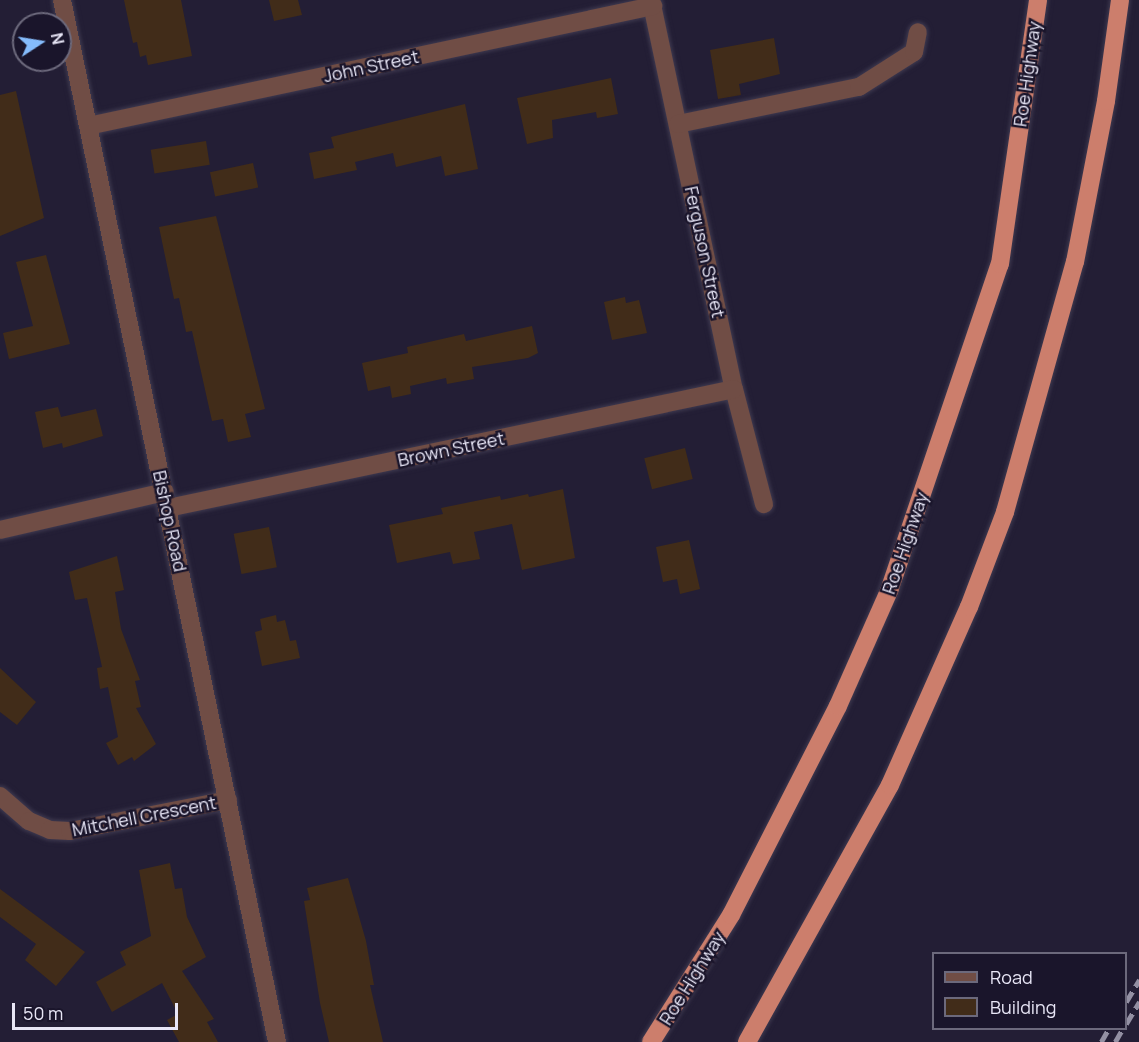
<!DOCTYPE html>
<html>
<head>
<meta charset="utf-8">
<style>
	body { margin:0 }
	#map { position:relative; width:1139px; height:1042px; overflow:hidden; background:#231e35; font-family:Manrope,sans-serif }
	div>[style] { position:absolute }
	.building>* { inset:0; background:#412c19; transform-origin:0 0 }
	.roads { filter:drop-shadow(0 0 2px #3f3a50) drop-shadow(0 0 2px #3f3a50) }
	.minor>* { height:18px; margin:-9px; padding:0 9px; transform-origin:9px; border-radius:9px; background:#704d45 }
	.tertiary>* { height:18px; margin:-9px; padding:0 9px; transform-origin:9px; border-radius:9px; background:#704d45 }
	.trunk>* { height:18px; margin:-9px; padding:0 9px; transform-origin:9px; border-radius:9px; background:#cc7e6c }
	.rail>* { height:4.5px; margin-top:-2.25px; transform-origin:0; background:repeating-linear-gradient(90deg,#9390a3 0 12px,transparent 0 18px) }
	span { translate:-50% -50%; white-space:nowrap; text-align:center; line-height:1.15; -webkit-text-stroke:5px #1a152b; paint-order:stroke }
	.street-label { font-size:18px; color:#e8e6f6 }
	.legend { position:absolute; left:932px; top:952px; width:195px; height:78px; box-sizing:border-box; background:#1a152b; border:2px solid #6c697c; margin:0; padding:8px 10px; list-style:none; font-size:18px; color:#e8e6f6 }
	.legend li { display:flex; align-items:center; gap:12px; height:30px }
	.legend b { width:30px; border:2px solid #6c697c }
	.north { position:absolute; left:12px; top:12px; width:60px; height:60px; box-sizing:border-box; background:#1a152b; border:2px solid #6c697c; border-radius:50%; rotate:78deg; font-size:16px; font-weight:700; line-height:24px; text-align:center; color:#e8e6f6 }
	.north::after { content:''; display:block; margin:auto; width:21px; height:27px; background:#85bbfb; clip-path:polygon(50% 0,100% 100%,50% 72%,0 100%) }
	.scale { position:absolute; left:12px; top:1003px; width:166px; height:27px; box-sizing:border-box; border:3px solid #e8e6f6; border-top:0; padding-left:8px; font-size:18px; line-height:21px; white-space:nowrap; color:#e8e6f6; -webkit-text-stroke:4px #1a152b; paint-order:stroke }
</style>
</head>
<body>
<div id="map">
	<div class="building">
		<div style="clip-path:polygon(124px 0,181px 0,192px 56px,148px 65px,146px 55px,140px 57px,137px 42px,133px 43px)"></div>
		<div style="clip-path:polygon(269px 0,298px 0,302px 15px,274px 21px)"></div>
		<div style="clip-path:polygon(774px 38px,780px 74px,739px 84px,741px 95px,718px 99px,710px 50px)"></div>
		<div style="clip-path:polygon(611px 78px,618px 114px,597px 118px,596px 112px,552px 120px,553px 138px,527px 144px,517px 98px)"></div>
		<div style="clip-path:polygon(16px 91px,44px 218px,0 236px,0 95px)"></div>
		<div style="clip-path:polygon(465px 104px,478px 169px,445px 176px,441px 156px,396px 167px,393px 153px,355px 162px,357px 170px,314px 179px,309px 153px,334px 148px,331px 137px)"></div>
		<div style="left:206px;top:141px;width:24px;height:56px;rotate:81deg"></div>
		<div style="left:253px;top:163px;width:25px;height:44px;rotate:78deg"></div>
		<div style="clip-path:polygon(216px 216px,265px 409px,245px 414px,251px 437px,228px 442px,223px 419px,212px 421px,192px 331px,186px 332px,179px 298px,174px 299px,159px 227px)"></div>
		<div style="clip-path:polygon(46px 255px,70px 344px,9px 359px,3px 333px,33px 326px,16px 262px)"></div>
		<div style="clip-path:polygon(625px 297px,626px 303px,639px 300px,647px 333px,612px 340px,604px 302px)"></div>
		<div style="clip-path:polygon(532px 326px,538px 353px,528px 358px,472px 367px,474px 379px,447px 384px,446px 378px,410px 386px,411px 394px,392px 398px,390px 386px,368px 391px,362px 363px,408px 353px,407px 347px,464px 334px,466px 341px)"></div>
		<div style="clip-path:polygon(58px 407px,61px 417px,96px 409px,103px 436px,63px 448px,62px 443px,43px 448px,35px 412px)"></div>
		<div style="left:685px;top:448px;width:32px;height:42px;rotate:76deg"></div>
		<div style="clip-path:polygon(563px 489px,575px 558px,522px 570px,512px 524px,474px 532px,480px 559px,453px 564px,450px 552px,397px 563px,389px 525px,443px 514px,441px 508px,500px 496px,501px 500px,528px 494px,529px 497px)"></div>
		<div style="left:269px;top:527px;width:41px;height:36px;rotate:79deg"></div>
		<div style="clip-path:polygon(689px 540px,700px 589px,680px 594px,677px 579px,663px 582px,656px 547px)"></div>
		<div style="clip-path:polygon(117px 556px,124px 590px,115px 592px,121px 629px,140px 680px,135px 681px,141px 707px,136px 708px,156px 744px,134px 761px,132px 757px,118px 765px,106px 743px,118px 737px,108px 687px,100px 689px,97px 668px,102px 667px,87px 598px,75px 600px,69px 572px)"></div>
		<div style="clip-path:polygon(276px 615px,277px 622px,285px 620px,290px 641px,296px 640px,300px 658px,262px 666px,255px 632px,262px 630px,260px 619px)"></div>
		<div style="clip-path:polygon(0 668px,36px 702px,17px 725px,0 712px)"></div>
		<div style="clip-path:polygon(170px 863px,175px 889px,182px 888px,187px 917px,206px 957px,182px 971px,214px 1019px,207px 1022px,218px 1042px,179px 1042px,167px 1020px,178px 1014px,162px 983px,112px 1012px,96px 982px,126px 965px,120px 952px,151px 936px,139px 870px)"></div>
		<div style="clip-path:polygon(348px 878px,366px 941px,374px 985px,370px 985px,383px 1042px,329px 1042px,320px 1003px,304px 901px,310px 900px,307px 888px)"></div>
		<div style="clip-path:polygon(0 889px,85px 952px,56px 986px,25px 960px,36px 944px,0 917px)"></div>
	</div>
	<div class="roads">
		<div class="minor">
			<div style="left:651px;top:0;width:398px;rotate:78deg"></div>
			<div style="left:734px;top:389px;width:119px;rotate:75.4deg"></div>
			<div style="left:678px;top:124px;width:185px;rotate:-11.6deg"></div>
			<div style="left:859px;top:87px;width:65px;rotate:-32.5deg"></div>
			<div style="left:914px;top:52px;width:20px;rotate:-79deg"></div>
			<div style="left:88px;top:126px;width:578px;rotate:-11.99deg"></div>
			<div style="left:168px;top:508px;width:578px;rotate:-11.87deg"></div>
			<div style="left:0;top:530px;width:169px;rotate:-13deg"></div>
			<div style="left:0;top:796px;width:38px;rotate:41deg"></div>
			<div style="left:29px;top:821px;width:23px;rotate:23deg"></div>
			<div style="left:50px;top:830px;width:20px;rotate:3deg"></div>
			<div style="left:70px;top:831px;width:161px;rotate:-11.1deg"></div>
		</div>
		<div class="tertiary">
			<div style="left:62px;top:0;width:1064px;rotate:78.34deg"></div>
		</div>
		<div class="trunk">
			<div style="left:651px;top:1042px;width:150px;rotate:-57.8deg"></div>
			<div style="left:731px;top:915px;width:235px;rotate:-62.9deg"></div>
			<div style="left:838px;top:706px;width:126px;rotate:-66.1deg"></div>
			<div style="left:889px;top:591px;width:345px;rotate:-71.3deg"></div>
			<div style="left:1000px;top:264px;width:267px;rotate:-81.8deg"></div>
			<div style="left:747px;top:1042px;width:294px;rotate:-60.9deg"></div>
			<div style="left:890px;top:785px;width:195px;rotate:-66.1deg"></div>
			<div style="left:969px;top:607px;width:102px;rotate:-69.2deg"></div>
			<div style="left:1005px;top:512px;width:260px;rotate:-74.4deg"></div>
			<div style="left:1075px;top:262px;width:164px;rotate:-79.1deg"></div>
			<div style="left:1106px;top:101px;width:102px;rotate:-82.1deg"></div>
		</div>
	</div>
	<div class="rail">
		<div style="left:1126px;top:1002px;width:26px;rotate:-59deg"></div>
		<div style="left:1126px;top:1024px;width:26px;rotate:-59deg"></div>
		<div style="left:1101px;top:1042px;width:16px;rotate:-60deg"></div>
		<div style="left:1115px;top:1042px;width:16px;rotate:-60deg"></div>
	</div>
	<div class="street-label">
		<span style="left:371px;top:66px;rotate:-12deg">John Street</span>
		<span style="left:1027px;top:74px;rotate:-82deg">Roe Highway</span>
		<span style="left:705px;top:252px;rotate:78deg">Ferguson Street</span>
		<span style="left:451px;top:449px;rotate:-12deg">Brown Street</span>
		<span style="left:170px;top:521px;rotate:78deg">Bishop Road</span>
		<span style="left:905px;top:543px;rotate:-71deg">Roe Highway</span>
		<span style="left:144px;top:816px;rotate:-11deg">Mitchell Crescent</span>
		<span style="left:692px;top:978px;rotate:-58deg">Roe Highway</span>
	</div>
	<ul class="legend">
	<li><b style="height:8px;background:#704d45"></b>Road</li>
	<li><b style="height:16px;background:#412c19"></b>Building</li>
	</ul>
	<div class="north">N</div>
	<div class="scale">50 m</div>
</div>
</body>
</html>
